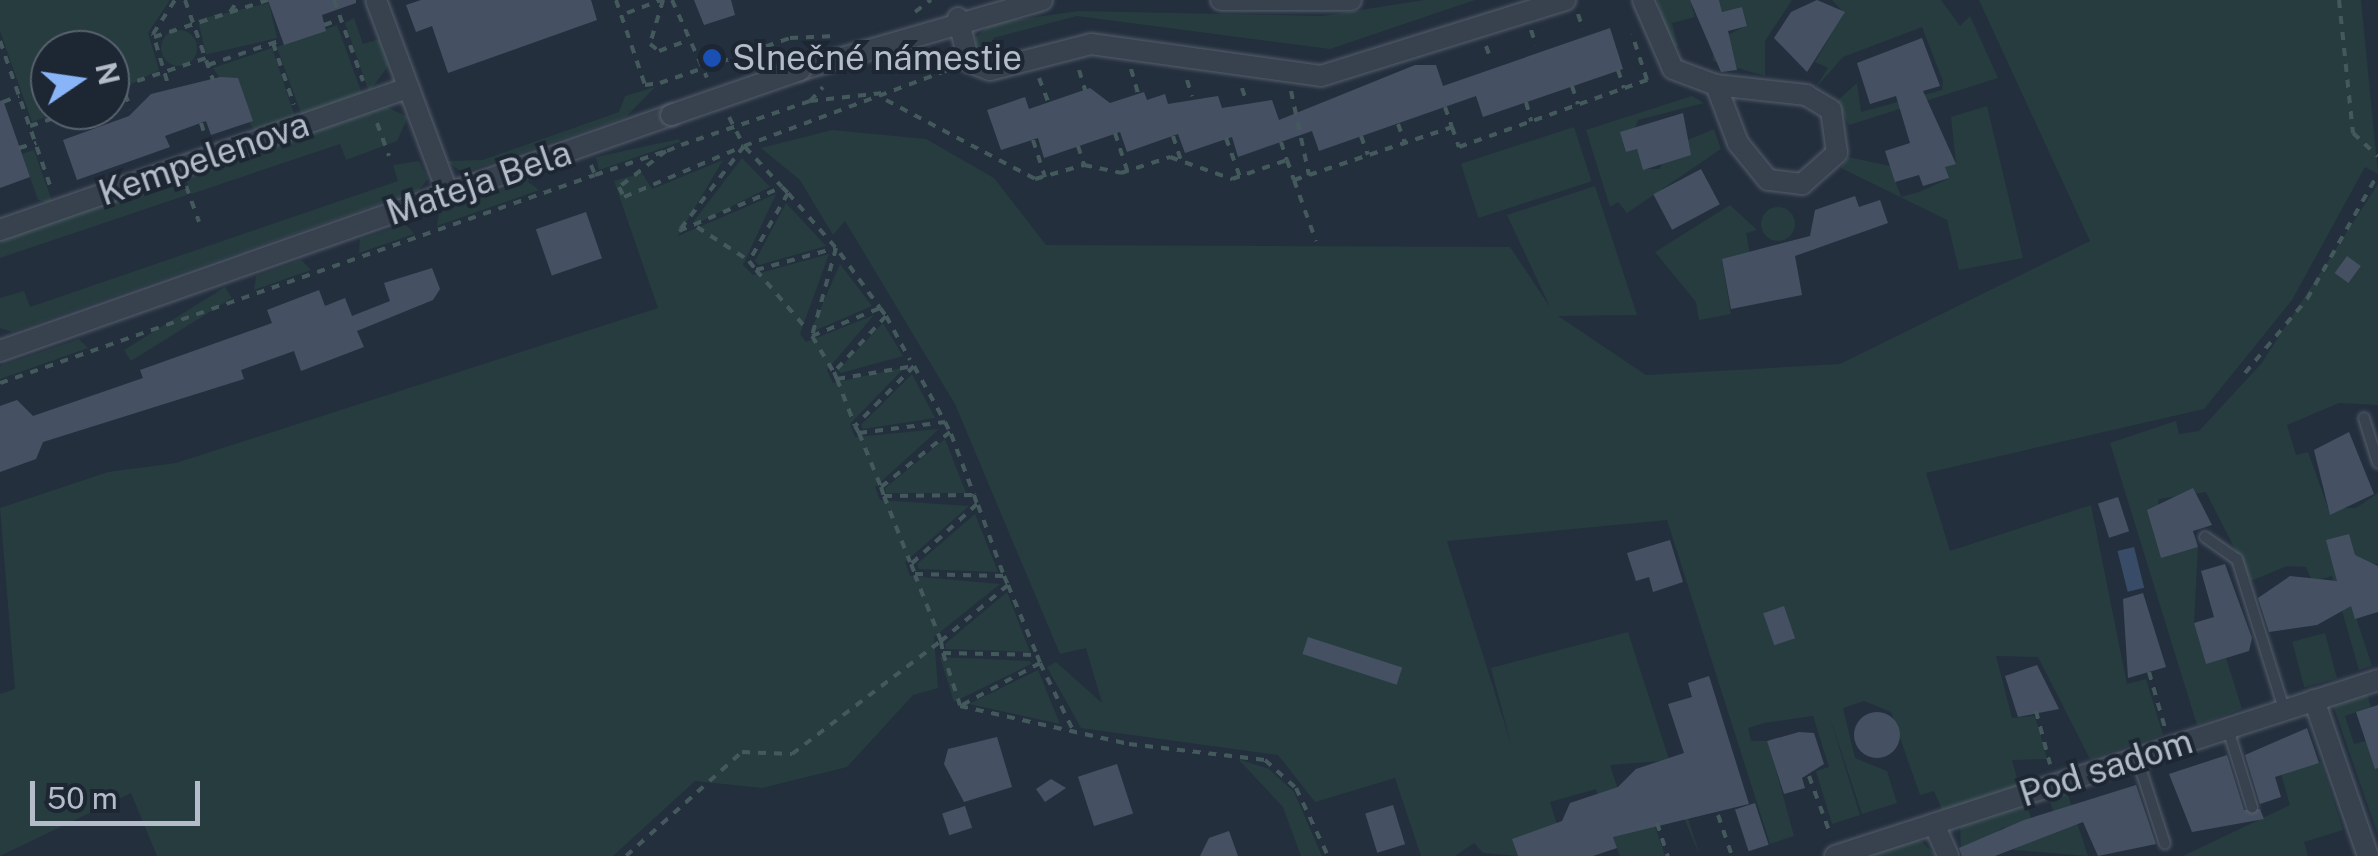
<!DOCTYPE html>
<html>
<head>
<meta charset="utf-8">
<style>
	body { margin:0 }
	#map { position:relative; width:2378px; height:856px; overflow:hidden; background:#242f3e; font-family:"Public Sans",sans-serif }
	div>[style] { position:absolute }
	.green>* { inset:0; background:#263c3f; transform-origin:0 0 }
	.round { border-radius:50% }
	.water>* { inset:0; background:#394c67; transform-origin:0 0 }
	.building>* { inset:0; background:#455162; transform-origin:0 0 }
	.path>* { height:4px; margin-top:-2px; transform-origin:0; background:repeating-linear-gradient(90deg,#44595c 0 8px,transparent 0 16px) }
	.roads { filter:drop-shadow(0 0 2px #565f6c) drop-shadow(0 0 2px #565f6c) }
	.lane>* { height:10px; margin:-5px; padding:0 5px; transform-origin:5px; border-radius:5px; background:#38414e }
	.street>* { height:20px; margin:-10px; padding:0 10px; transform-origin:10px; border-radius:10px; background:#38414e }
	.path-bridge>* { height:4px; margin-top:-2px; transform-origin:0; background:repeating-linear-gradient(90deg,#44595c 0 8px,transparent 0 16px) }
	.bridges { filter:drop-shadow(0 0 2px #565f6c) drop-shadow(0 0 2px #565f6c) }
	.street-bridge>* { height:20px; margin:-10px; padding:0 10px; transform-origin:10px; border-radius:10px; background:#38414e }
	.dots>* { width:28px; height:28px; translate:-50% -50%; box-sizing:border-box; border:5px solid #1d2633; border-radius:50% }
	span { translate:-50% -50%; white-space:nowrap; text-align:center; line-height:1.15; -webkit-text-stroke:8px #1d2633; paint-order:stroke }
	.poi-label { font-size:35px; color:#b4bcc9 }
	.left { translate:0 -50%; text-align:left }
	.street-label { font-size:35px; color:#b4bcc9 }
	.north { position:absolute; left:30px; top:30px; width:100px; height:100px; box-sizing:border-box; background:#1d2633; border:2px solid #59626f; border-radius:50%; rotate:77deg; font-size:28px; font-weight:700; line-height:40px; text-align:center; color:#b4bcc9 }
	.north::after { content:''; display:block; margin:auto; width:35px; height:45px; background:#8ab4f8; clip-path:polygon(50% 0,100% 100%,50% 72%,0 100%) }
	.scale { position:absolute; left:30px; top:781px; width:170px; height:45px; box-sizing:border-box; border:5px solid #b4bcc9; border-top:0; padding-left:12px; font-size:30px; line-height:35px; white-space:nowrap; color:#b4bcc9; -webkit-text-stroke:8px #1d2633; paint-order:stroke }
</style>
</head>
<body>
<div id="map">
	<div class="green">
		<div style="clip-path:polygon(0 0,170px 0,148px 33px,159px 70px,110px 95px,110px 50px,50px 50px,50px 110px,65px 110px,32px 122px,0 31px)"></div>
		<div style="clip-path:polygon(1424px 0,1475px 0,1330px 49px,1077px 16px,993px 38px,999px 58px,977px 49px,975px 38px,992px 23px,1079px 11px,1323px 16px)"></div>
		<div style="clip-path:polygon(1657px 0,1690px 0,1695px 17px,1672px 23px,1678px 46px,1671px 48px)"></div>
		<div style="clip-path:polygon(1719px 0,1792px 0,1765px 41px,1765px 76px,1713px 61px,1713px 43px,1747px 25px,1742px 7px,1722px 12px)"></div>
		<div style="clip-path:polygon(1832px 0,1941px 0,1960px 26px,1970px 16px,1998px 78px,1849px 125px,1836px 102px,1857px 83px,1861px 112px,1942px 90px,1943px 81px,1922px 27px,1843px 57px,1814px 90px,1828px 68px,1815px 62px,1844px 13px)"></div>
		<div style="clip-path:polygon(1979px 0,2361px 0,2378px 174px,2365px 167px,2292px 300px,2204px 409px,1926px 473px,1950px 551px,2091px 505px,2127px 684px,2146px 679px,2163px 735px,2090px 759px,2038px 657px,1996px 656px,2012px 718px,2035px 716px,2047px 759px,2012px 760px,2019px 786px,1943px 812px,1934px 791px,1920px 795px,1891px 712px,1864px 701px,1843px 708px,1855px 758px,1887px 771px,1897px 803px,1862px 814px,1829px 715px,1860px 815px,1832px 824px,1816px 771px,1829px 767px,1813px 716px,1764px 723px,1748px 728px,1751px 741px,1768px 741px,1794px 836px,1770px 844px,1667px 520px,1447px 541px,1511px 744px,1491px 668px,1628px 632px,1700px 856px,1660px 761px,1610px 765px,1632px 832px,1655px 826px,1665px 856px,1620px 856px,1596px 789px,1550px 802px,1567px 856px,1536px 831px,1513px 839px,1518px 856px,1483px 853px,1474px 843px,1455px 856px,1421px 856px,1395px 778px,1315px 802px,1278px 755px,1081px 728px,1047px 667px,1056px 662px,1102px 703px,1086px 648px,1060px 654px,955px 404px,845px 221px,833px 235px,800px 180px,761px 148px,832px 130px,926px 139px,994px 178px,1046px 245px,1510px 247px,1550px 307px,1507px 215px,1595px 186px,1637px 315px,1558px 316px,1646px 375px,1840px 364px,2090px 241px)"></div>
		<div style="left:269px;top:3px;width:36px;height:73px;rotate:77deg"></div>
		<div style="clip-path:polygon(354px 18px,363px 44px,379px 39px,389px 65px,369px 92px,345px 23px)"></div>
		<div style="left:337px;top:25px;width:73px;height:64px;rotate:70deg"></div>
		<div class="round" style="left:161px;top:30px;width:36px;height:36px"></div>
		<div style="clip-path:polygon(272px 48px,295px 117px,255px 131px,213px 68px)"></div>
		<div style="clip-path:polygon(655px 87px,626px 117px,463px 173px,446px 161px,483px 160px,619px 112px,625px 96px)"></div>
		<div style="clip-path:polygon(1692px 96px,1704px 103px,1638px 120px,1626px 152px,1637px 149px,1643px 169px,1659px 169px,1676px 145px,1714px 129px,1721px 149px,1627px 213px,1618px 202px,1610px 207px,1586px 130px)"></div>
		<div style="clip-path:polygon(385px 106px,408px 117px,397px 141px,346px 160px,340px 144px,191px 194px,184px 173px)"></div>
		<div style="clip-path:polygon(1987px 106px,2023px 258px,1959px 270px,1947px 220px,1841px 168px,1848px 157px,1890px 166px,1901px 197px,1919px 192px,1948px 179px,1945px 167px,1956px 163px,1951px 117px)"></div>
		<div style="left:1574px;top:127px;width:57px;height:119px;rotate:72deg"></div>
		<div style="clip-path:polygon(679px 139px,680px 142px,599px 170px,596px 157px)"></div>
		<div style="clip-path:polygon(34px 150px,53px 204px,38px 200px,22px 154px)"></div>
		<div style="clip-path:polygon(742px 158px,770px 187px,696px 224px,694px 221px)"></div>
		<div style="clip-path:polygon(723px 160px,678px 236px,776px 194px,743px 265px,753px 275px,829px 254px,800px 334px,806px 342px,874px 315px,827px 370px,833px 383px,905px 367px,850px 424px,855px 437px,939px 429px,875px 487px,880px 500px,969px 506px,905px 562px,910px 576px,1000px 584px,934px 637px,938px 688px,913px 695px,847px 767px,762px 788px,695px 781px,613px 856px,157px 856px,131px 793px,0 856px,0 694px,15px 689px,0 508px,108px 472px,176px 463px,658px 308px,614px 181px,642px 173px,652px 189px)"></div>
		<div style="clip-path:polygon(419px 161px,428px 179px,419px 190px,12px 332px,0 328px,0 298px,24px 291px,30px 307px,398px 181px,393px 165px)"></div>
		<div style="clip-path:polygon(179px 175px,187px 195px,0 258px,0 239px)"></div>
		<div style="clip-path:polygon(527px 181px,539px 190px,437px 226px,439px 212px)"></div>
		<div style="clip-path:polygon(2378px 184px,2378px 405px,2339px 403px,2287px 425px,2296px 455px,2308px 452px,2328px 508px,2356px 508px,2378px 493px,2378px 564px,2354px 562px,2342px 575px,2372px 666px,2359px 670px,2332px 576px,2312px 581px,2306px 567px,2287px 566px,2251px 581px,2206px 492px,2159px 499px,2153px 530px,2161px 557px,2198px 547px,2194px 623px,2206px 663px,2226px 658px,2242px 709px,2197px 725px,2110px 443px,2176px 421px,2179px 434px,2199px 431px,2261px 364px)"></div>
		<div style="clip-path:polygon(786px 203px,826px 246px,759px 265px,755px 261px)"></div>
		<div style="clip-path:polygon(1730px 205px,1757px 230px,1746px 233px,1750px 254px,1722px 260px,1731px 314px,1699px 320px,1696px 302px,1655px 252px)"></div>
		<div class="round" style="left:1761px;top:207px;width:34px;height:34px"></div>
		<div style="clip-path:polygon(406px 224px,414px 234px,359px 253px,360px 239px)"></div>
		<div style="clip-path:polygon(301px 260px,311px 270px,254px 290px,256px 276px)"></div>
		<div style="clip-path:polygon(840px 264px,872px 306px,814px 331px,812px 328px)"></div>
		<div style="left:225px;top:287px;width:13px;height:119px;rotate:58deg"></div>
		<div style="clip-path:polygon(883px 323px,903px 356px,841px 373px,838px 370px)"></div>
		<div style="clip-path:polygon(79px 339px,88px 348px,0 379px,0 366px)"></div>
		<div style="clip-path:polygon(912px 374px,935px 418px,863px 429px,861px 425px)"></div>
		<div style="clip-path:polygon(945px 439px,966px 493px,886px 493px,885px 488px)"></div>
		<div style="clip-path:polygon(975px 514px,998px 572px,919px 569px,917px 564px)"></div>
		<div style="clip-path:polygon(1007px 592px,1030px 652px,946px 649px,945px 644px)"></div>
		<div style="left:2325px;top:633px;width:47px;height:34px;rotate:75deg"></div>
		<div style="clip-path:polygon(940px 657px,1030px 661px,1031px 664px,954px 702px)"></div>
		<div style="clip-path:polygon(1038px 670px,1060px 724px,969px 704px)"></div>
		<div style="clip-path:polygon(2367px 693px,2371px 707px,2345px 716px,2354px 744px,2378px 738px,2378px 835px,2333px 705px)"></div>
		<div style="clip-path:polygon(1238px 759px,1269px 769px,1294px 792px,1322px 856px,1301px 856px,1283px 807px)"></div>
		<div style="clip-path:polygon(2321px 762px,2343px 830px,2304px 842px,2308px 856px,2183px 856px,2290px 805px,2281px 774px)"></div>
		<div style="clip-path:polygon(2067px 792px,2088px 856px,2014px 850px,2004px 827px,1961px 856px,1960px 826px,2027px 805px,2031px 818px,2059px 829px,2049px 798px)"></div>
		<div style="clip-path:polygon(1919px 839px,1937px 856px,1867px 856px)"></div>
	</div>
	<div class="water">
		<div style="left:2134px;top:547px;width:42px;height:17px;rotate:76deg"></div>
	</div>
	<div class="building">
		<div style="clip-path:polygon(268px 0,356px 0,356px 3px,322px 15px,326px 31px,284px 45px)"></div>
		<div style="clip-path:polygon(421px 0,591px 0,597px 20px,448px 73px,432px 26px,416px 32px,406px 5px)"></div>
		<div style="clip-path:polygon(694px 0,731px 0,735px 15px,704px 25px)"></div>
		<div style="clip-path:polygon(1690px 0,1719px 0,1722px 12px,1742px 7px,1747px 26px,1728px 31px,1737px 70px,1721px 72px)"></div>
		<div style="clip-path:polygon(1817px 0,1845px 12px,1807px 72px,1774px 38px,1791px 12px)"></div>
		<div style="clip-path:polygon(1610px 28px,1623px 69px,1483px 117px,1476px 96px,1319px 151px,1312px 131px,1238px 157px,1232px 137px,1185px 153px,1178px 134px,1127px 152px,1120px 132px,1044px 158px,1038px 138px,1001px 150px,987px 110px,1025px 97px,1029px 109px,1090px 88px,1110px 103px,1144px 92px,1147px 100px,1165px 94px,1168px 104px,1218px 96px,1222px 108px,1272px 100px,1279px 120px,1415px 65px,1436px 65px,1443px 86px)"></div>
		<div style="clip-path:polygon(1922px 38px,1940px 86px,1923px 91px,1956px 164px,1945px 167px,1949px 178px,1923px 186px,1919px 175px,1895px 182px,1885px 151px,1910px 143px,1896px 96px,1870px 104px,1857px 63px)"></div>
		<div style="clip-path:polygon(220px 77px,238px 78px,253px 121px,211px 135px,206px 121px,165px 136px,170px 147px,77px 180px,63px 140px,129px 116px,151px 94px)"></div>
		<div style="clip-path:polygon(3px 100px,30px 177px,0 188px,0 101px)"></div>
		<div style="clip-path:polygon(1683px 113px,1691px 155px,1643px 170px,1637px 149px,1626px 152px,1620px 132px)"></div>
		<div style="left:1701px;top:169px;width:40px;height:54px;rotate:62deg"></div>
		<div style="clip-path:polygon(1855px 196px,1859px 207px,1880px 200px,1888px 223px,1795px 256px,1802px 295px,1731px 309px,1722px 259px,1810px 236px,1815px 210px)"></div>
		<div style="left:586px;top:212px;width:49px;height:53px;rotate:71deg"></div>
		<div style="left:2347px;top:256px;width:17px;height:21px;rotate:36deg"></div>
		<div style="clip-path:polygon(432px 268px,440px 289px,433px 300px,357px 331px,364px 347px,301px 371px,294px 351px,241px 370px,244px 379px,43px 442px,36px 459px,0 472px,0 406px,17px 400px,33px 416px,143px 378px,140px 370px,272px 323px,267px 310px,319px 290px,325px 306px,345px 298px,352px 316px,390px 301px,384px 283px)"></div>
		<div style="clip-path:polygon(2349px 432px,2374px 494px,2330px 515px,2314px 450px)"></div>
		<div style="clip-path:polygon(2193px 488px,2212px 525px,2193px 531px,2198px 547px,2161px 558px,2147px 510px)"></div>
		<div style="left:2118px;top:497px;width:36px;height:21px;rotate:72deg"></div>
		<div style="clip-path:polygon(2349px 534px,2355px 555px,2378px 566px,2378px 612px,2355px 619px,2351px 606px,2317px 625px,2269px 632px,2258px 598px,2290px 576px,2337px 581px,2326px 540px)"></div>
		<div style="clip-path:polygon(1670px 540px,1683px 582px,1653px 592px,1649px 577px,1636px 581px,1627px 553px)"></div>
		<div style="clip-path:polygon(2225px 564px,2252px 638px,2249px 651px,2206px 664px,2194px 623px,2214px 617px,2201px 571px)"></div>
		<div style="clip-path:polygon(2143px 593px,2166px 667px,2128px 678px,2123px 599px)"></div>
		<div style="left:1784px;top:606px;width:34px;height:22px;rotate:71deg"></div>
		<div style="left:1308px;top:637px;width:99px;height:18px;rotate:18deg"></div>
		<div style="clip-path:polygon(2037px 665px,2059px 709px,2018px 717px,2005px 676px)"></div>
		<div style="clip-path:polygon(1709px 676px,1749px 804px,1613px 837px,1617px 848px,1593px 856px,1518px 856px,1512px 839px,1562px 821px,1570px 803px,1618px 787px,1636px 769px,1684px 753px,1668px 704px,1692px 697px,1688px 683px)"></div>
		<div style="clip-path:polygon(2378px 705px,2378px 768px,2375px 769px,2356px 712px)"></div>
		<div class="round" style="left:1854px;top:712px;width:46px;height:46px"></div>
		<div style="clip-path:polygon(2307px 728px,2319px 763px,2275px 777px,2281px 797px,2260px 804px,2245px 755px)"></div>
		<div style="clip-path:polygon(1799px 732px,1814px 733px,1824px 764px,1802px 778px,1805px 788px,1784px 794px,1767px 741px)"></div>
		<div style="clip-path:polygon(997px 737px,1012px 787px,964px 802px,944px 764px,948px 749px)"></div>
		<div style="clip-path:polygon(2227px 755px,2244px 810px,2260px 809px,2264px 819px,2192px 832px,2169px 774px)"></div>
		<div style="left:1117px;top:764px;width:52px;height:41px;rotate:72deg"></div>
		<div style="clip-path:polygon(1051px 779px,1066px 788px,1045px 802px,1036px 789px)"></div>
		<div style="clip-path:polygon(2136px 785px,2156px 844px,2098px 856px,2083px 822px,1995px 856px,1962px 856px,1959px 848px,2024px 820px)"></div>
		<div style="left:1755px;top:803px;width:44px;height:21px;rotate:72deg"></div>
		<div style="left:1393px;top:805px;width:41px;height:29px;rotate:73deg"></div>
		<div style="left:965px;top:806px;width:23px;height:24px;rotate:72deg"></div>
		<div style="clip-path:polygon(1229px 831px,1238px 856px,1200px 856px,1209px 838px)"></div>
	</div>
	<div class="path">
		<div style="left:185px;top:0;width:85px;rotate:70.7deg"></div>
		<div style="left:334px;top:0;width:86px;rotate:70.3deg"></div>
		<div style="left:616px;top:0;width:90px;rotate:71.2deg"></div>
		<div style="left:645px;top:85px;width:15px;rotate:-8deg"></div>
		<div style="left:663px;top:0;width:46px;rotate:106.5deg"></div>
		<div style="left:650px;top:44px;width:11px;rotate:38deg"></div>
		<div style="left:659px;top:51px;width:30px;rotate:-20deg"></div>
		<div style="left:672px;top:0;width:85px;rotate:65.8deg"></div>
		<div style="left:2339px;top:0;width:134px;rotate:84deg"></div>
		<div style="left:2353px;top:133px;width:34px;rotate:43deg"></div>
		<div style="left:230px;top:12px;width:14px;rotate:-56deg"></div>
		<div style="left:915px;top:12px;width:20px;rotate:-37deg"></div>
		<div style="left:627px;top:13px;width:36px;rotate:-21deg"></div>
		<div style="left:1578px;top:14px;width:16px;rotate:72deg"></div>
		<div style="left:324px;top:25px;width:18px;rotate:-19deg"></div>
		<div style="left:1531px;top:30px;width:16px;rotate:72deg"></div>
		<div style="left:154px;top:37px;width:120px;rotate:-18deg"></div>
		<div style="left:790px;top:38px;width:45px;rotate:-2.5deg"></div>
		<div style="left:0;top:41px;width:159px;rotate:70.9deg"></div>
		<div style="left:273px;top:43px;width:65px;rotate:71.3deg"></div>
		<div style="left:1486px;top:46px;width:15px;rotate:70deg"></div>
		<div style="left:208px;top:65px;width:78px;rotate:-18.7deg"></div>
		<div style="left:1131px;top:69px;width:26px;rotate:74deg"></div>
		<div style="left:1079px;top:70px;width:21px;rotate:73deg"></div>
		<div style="left:1618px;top:70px;width:19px;rotate:72deg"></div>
		<div style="left:1039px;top:78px;width:26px;rotate:69deg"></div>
		<div style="left:1187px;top:80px;width:17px;rotate:73deg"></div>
		<div style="left:167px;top:81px;width:49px;rotate:-106.6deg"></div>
		<div style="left:153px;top:34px;width:40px;rotate:-57.1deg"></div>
		<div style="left:1572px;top:86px;width:19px;rotate:72deg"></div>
		<div style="left:1242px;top:88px;width:13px;rotate:72deg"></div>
		<div style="left:1291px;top:91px;width:86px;rotate:77.9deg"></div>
		<div style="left:125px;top:94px;width:16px;rotate:68deg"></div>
		<div style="left:110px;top:99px;width:16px;rotate:-18deg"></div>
		<div style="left:125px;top:94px;width:9px;rotate:-111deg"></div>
		<div style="left:122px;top:86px;width:89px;rotate:-18.4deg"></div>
		<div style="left:886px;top:100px;width:169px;rotate:27.9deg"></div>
		<div style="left:1035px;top:179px;width:51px;rotate:-15.9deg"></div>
		<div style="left:1084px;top:165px;width:38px;rotate:12deg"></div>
		<div style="left:1121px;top:173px;width:52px;rotate:-18.1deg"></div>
		<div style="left:1170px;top:157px;width:66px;rotate:19.5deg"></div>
		<div style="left:1232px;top:179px;width:58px;rotate:-19.1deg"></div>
		<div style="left:1287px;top:160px;width:21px;rotate:71deg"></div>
		<div style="left:1294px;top:180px;width:167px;rotate:-18.5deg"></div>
		<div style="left:1452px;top:127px;width:21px;rotate:71deg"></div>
		<div style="left:1459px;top:147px;width:200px;rotate:-19.6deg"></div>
		<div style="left:1647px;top:80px;width:48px;rotate:-108.1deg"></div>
		<div style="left:810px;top:101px;width:73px;rotate:-6.3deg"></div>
		<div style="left:810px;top:101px;width:19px;rotate:-47deg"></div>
		<div style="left:3px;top:102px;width:17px;rotate:-21deg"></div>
		<div style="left:1526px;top:102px;width:20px;rotate:75deg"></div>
		<div style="left:1445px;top:107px;width:21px;rotate:71deg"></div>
		<div style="left:77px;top:110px;width:17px;rotate:69deg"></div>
		<div style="left:729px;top:117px;width:33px;rotate:63deg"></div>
		<div style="left:744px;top:146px;width:221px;rotate:-20.4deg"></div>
		<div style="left:201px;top:123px;width:16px;rotate:72deg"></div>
		<div style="left:377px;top:123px;width:35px;rotate:70deg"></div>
		<div style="left:1398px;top:124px;width:20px;rotate:70deg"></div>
		<div style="left:30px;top:126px;width:51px;rotate:-18.4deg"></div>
		<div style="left:1115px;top:133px;width:40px;rotate:72deg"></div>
		<div style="left:1173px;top:136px;width:26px;rotate:72deg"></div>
		<div style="left:1361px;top:136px;width:20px;rotate:70deg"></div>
		<div style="left:1226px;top:138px;width:41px;rotate:70.3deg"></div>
		<div style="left:1033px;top:140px;width:39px;rotate:72deg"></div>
		<div style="left:1281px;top:142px;width:19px;rotate:72deg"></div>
		<div style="left:1078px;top:146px;width:20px;rotate:72deg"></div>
		<div style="left:745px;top:147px;width:54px;rotate:47.2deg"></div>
		<div style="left:19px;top:148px;width:18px;rotate:-16deg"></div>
		<div style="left:667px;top:151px;width:15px;rotate:-23deg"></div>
		<div style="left:591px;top:165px;width:11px;rotate:68deg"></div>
		<div style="left:595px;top:175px;width:75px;rotate:-18.7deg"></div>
		<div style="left:666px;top:151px;width:59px;rotate:142.5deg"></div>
		<div style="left:619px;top:187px;width:11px;rotate:63deg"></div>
		<div style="left:624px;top:197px;width:130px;rotate:-23deg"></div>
		<div style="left:744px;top:146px;width:107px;rotate:127.4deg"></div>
		<div style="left:679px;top:231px;width:112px;rotate:-23.1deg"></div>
		<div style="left:782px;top:187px;width:8px;rotate:45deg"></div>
		<div style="left:788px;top:193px;width:78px;rotate:119.8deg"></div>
		<div style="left:749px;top:261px;width:11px;rotate:52deg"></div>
		<div style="left:756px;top:270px;width:83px;rotate:-15.4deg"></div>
		<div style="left:836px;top:248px;width:91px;rotate:105.3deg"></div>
		<div style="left:812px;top:336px;width:74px;rotate:-22.4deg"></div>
		<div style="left:880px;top:308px;width:10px;rotate:53deg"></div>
		<div style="left:886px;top:316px;width:76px;rotate:132.9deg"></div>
		<div style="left:834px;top:372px;width:8px;rotate:67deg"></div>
		<div style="left:837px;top:379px;width:78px;rotate:-9.6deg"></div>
		<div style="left:914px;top:366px;width:84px;rotate:134.5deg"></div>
		<div style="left:855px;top:426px;width:8px;rotate:60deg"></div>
		<div style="left:859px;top:433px;width:87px;rotate:-7.3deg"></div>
		<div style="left:945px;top:422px;width:11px;rotate:63deg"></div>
		<div style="left:950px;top:432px;width:88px;rotate:141.4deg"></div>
		<div style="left:881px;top:487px;width:9px;rotate:72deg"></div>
		<div style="left:884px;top:496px;width:90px;rotate:-0.6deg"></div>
		<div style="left:974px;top:495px;width:9px;rotate:72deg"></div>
		<div style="left:977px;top:504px;width:89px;rotate:137.7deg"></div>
		<div style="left:911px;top:564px;width:11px;rotate:68deg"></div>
		<div style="left:915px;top:574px;width:89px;rotate:1.3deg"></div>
		<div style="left:1004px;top:576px;width:10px;rotate:66deg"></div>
		<div style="left:1008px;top:585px;width:87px;rotate:140.1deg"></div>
		<div style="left:941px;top:641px;width:12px;rotate:81deg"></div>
		<div style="left:943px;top:653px;width:94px;rotate:1.2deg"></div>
		<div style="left:1037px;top:655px;width:9px;rotate:69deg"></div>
		<div style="left:1040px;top:663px;width:91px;rotate:151.7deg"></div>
		<div style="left:960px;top:706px;width:173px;rotate:12.7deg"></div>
		<div style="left:1129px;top:744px;width:137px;rotate:6.7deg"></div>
		<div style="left:1265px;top:760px;width:42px;rotate:42.1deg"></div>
		<div style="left:1296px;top:788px;width:75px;rotate:64.8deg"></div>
		<div style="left:1294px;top:180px;width:65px;rotate:70.2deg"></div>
		<div style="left:186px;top:186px;width:38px;rotate:70deg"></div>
		<div style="left:788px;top:193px;width:73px;rotate:48.9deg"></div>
		<div style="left:697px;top:227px;width:61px;rotate:32.9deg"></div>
		<div style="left:840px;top:253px;width:68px;rotate:54deg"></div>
		<div style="left:756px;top:270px;width:75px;rotate:49.3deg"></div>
		<div style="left:886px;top:316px;width:50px;rotate:61.4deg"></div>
		<div style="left:812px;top:336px;width:41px;rotate:59deg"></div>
		<div style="left:914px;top:366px;width:64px;rotate:61deg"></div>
		<div style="left:2245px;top:373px;width:97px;rotate:-50deg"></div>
		<div style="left:2307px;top:299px;width:144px;rotate:-60.4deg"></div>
		<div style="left:837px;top:379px;width:50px;rotate:69deg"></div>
		<div style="left:0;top:383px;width:630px;rotate:-19.27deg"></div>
		<div style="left:859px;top:433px;width:58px;rotate:67.8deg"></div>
		<div style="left:951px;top:434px;width:65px;rotate:69.3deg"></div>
		<div style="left:884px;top:496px;width:71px;rotate:68.5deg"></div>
		<div style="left:978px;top:505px;width:76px;rotate:69.9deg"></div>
		<div style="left:1008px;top:585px;width:76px;rotate:67.5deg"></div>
		<div style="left:943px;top:653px;width:55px;rotate:71.9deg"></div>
		<div style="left:1040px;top:663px;width:75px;rotate:63.8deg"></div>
		<div style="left:2149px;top:672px;width:58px;rotate:74.1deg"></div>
		<div style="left:2036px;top:711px;width:55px;rotate:75.2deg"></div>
		<div style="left:1809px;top:776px;width:64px;rotate:69.9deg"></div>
		<div style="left:1718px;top:815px;width:43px;rotate:71.1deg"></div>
		<div style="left:1657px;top:823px;width:35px;rotate:72deg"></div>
		<div style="left:626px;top:856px;width:156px;rotate:-41.9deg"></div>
		<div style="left:742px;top:752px;width:50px;rotate:2.3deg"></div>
		<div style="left:792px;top:754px;width:187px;rotate:-37.2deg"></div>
		<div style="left:941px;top:641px;width:71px;rotate:-111.5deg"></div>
	</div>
	<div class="roads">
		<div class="lane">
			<div style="left:2364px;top:418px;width:47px;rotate:72.7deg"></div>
			<div style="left:2205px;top:537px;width:39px;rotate:35deg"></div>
			<div style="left:2237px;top:559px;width:157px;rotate:72.6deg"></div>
			<div style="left:2228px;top:729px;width:82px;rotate:72.9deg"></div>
			<div style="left:2137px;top:758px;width:90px;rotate:72deg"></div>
		</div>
		<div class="street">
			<div style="left:376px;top:0;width:207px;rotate:69.6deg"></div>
			<div style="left:1221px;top:0;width:130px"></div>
			<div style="left:1643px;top:0;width:75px;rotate:66.5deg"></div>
			<div style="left:1673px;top:69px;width:46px;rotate:20.4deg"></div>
			<div style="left:1716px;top:85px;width:91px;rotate:6.3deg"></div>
			<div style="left:1806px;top:95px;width:29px;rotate:31deg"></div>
			<div style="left:1831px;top:110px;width:43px;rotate:82.1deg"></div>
			<div style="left:1837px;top:153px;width:47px;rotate:138.5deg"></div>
			<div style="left:1802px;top:184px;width:34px;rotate:-173deg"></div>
			<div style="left:1768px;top:180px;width:48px;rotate:-129deg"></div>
			<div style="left:1738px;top:143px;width:62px;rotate:-110.8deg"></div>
			<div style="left:958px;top:18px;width:45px;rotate:76deg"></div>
			<div style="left:969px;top:62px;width:22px;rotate:21deg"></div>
			<div style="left:990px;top:70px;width:104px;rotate:-14.4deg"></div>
			<div style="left:1091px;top:44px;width:232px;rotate:7.9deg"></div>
			<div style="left:1321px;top:76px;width:256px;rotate:-17.3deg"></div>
			<div style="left:800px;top:70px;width:252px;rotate:-16.1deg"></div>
			<div style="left:0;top:230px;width:432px;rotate:-19.2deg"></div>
			<div style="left:0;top:351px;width:711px;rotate:-19.38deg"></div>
			<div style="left:2314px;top:700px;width:165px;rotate:70.9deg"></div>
			<div style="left:1934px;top:824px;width:35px;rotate:66deg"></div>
			<div style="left:1835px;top:856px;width:571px;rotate:-17.96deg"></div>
		</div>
	</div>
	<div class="path-bridge">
		<div style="left:660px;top:83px;width:138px;rotate:-19.1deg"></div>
		<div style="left:681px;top:145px;width:136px;rotate:-18.8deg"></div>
	</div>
	<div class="bridges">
		<div class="street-bridge">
			<div style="left:671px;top:115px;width:137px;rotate:-19.2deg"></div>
		</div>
	</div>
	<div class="dots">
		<div style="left:712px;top:58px;background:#1a4fb4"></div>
	</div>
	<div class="poi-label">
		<span class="left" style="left:732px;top:58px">Slnečné námestie</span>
	</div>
	<div class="street-label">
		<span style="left:204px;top:159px;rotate:-19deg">Kempelenova</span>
		<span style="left:479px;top:183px;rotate:-19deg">Mateja Bela</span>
		<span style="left:2106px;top:768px;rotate:-18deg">Pod sadom</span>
	</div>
	<div class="north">N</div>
	<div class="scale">50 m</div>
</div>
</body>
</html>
